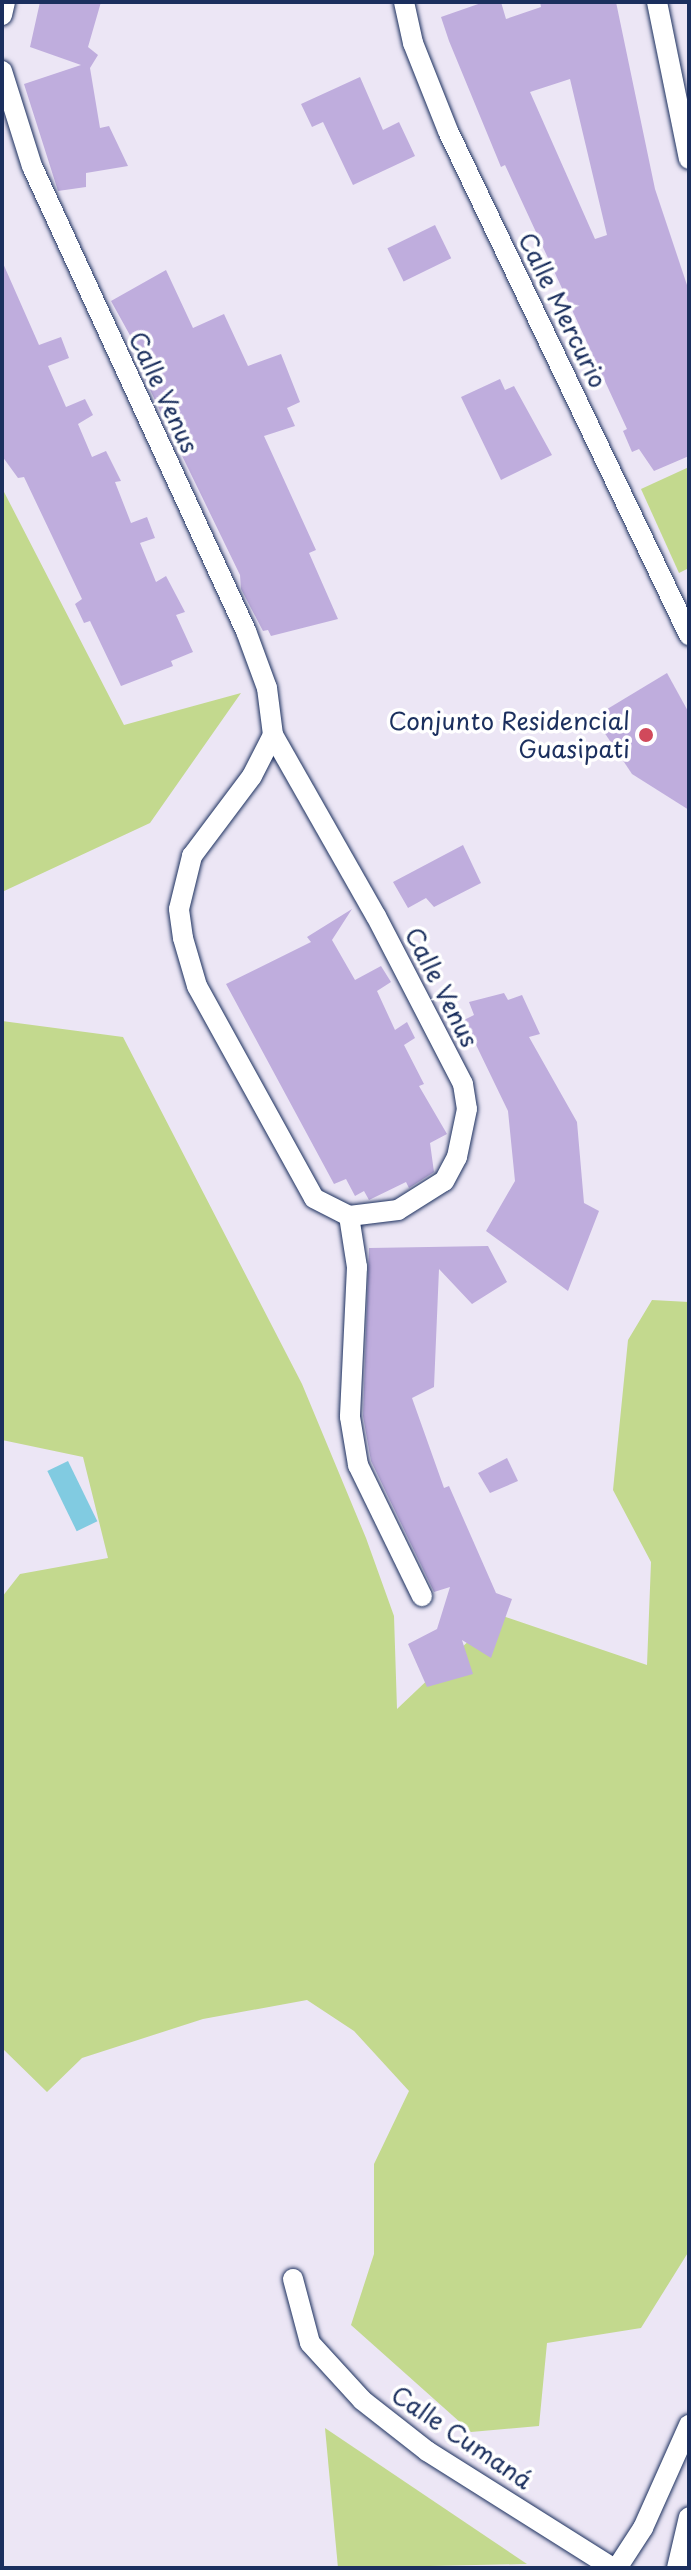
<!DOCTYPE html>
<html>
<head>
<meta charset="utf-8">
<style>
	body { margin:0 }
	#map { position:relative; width:691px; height:2570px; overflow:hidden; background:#ece6f5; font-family:"Playpen Sans",sans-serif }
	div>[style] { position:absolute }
	.green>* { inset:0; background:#c3d98e }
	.water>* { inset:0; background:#81cbe1; transform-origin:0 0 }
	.building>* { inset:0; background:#bfaddd; transform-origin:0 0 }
	.roads { filter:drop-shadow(0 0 2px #1b2f5e) drop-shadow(0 0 2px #1b2f5e) }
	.minor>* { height:20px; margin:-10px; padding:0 10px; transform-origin:10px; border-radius:10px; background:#fff }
	.dots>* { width:22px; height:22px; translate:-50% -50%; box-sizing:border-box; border:4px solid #fff; border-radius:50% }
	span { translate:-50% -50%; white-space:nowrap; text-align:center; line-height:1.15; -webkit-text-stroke:7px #fff; paint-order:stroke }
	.street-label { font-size:24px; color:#1b2f5e }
	.poi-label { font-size:24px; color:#1b2f5e }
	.right { translate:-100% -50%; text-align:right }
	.frame { position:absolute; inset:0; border:4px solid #1b2f5e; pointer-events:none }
</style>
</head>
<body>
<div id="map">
	<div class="green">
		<div style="clip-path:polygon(689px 467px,689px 568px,679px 573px,641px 489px)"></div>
		<div style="clip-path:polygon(2px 488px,124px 725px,241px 693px,150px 823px,2px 892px)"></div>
		<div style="clip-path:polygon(2px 1021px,123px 1037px,302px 1384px,366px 1538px,394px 1616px,397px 1709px,497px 1614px,647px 1665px,651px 1562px,613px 1490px,628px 1340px,652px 1300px,689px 1302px,689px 2251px,641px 2328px,547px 2343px,539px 2426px,471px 2432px,351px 2325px,374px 2254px,374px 2164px,409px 2091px,354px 2031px,307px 2000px,203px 2019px,82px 2058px,47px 2092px,2px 2048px,2px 1597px,20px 1574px,108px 1558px,83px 1457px,2px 1440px)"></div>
		<div style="clip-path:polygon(325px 2428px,527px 2564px,338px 2568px)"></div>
	</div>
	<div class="water">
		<div style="left:68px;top:1461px;width:67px;height:23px;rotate:64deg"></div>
	</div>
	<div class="building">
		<div style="clip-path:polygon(40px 2px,101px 2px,88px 47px,98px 55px,90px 68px,100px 128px,109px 126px,128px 166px,86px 173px,86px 187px,58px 191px,24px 84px,81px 65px,30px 47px)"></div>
		<div style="clip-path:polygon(evenodd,484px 2px,501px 2px,506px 19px,541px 7px,540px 2px,616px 2px,655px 189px,689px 291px,689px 456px,654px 471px,639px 449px,632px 452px,623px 431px,627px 429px,505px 165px,501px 167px,449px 41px,441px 17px,484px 2px,570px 79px,607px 235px,595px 239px,530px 92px,570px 79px)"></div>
		<div style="clip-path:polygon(360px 77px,383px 130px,399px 122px,415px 156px,353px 185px,323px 122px,312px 127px,301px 104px)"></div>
		<div style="left:435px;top:225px;width:37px;height:53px;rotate:64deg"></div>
		<div style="clip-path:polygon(2px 261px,39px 345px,61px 337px,69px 358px,48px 366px,66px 407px,85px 399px,93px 415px,78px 424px,92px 457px,106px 451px,121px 481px,115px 482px,131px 523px,147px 517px,155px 538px,140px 543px,156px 582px,166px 576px,185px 612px,176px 615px,193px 652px,171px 661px,173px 666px,121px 686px,90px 621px,84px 623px,75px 604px,82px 599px,24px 477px,18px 478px,2px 456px)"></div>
		<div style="clip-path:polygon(166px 270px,193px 328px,224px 314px,248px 366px,281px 354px,300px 402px,287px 408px,295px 426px,264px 436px,316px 550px,309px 553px,338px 619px,271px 636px,268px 630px,263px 631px,241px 589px,240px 575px,136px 361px,142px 357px,111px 301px)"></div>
		<div style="clip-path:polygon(500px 379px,505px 390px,514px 386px,552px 455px,501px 480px,461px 397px)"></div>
		<div style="clip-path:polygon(667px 673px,689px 713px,689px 810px,632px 774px,594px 717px)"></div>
		<div style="clip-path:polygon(463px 845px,481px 883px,434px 907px,426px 898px,408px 908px,393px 882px)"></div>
		<div style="clip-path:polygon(352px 909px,332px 940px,355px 980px,381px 966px,391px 982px,377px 991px,395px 1030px,407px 1022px,415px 1038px,404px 1045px,424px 1084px,419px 1086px,447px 1134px,430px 1143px,434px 1172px,409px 1188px,406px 1182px,369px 1200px,364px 1191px,355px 1196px,346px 1179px,334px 1184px,226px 984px,311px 942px,307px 937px)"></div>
		<div style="clip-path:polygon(504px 993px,508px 1000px,522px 995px,540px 1034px,529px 1037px,577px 1122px,584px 1203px,599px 1211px,568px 1291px,486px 1231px,515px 1181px,508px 1111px,464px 1020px,474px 1015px,469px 1002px)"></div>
		<div style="clip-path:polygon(488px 1246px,507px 1282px,472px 1304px,439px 1269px,434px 1387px,412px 1398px,444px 1488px,449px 1486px,496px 1593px,512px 1599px,491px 1658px,462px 1640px,473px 1674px,427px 1687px,408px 1644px,437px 1629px,450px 1587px,434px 1592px,371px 1461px,363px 1416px,369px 1248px)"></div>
		<div style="clip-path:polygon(507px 1458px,518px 1481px,490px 1493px,478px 1473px)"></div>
	</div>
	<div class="roads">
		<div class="minor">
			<div style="left:404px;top:2px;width:42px;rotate:77.6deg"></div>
			<div style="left:413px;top:43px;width:95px;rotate:68.3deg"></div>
			<div style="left:448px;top:131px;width:559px;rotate:64.44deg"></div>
			<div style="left:657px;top:2px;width:160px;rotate:78.5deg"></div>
			<div style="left:2px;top:15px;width:13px;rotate:-77deg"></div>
			<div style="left:2px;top:71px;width:100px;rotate:72.5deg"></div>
			<div style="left:32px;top:166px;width:512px;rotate:65.29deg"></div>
			<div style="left:246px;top:631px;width:61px;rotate:69.8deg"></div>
			<div style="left:267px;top:688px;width:47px;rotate:82.7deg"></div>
			<div style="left:273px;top:735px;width:208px;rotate:60.4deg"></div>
			<div style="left:376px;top:916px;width:189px;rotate:62.6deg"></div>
			<div style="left:463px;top:1084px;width:25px;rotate:81deg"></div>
			<div style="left:467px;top:1109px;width:49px;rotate:101.8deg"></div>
			<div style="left:457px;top:1157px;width:27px;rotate:118deg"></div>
			<div style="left:444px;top:1181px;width:54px;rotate:147.8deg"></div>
			<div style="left:398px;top:1210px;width:49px;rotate:173deg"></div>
			<div style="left:349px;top:1216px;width:39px;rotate:-153deg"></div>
			<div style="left:314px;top:1198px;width:242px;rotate:-118.9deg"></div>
			<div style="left:197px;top:986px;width:50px;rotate:-106.3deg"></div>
			<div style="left:183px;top:938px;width:29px;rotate:-98deg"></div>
			<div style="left:179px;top:909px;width:55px;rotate:-76.2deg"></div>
			<div style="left:192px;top:856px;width:100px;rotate:-53.1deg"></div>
			<div style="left:252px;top:776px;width:46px;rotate:-62.9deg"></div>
			<div style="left:349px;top:1216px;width:52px;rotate:81.1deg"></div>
			<div style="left:357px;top:1267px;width:150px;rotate:92.7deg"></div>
			<div style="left:350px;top:1417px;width:49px;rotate:80.5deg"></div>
			<div style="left:358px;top:1465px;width:146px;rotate:64deg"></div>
			<div style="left:293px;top:2279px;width:66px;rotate:75.1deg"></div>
			<div style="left:310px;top:2343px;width:77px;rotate:47.6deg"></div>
			<div style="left:362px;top:2400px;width:83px;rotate:38.1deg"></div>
			<div style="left:427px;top:2451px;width:220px;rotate:32.2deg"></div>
			<div style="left:617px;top:2568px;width:48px;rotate:-57deg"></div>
			<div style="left:643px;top:2528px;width:113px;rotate:-65.9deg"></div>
			<div style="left:677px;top:2568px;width:52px;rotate:-76.8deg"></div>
		</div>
	</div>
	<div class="dots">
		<div style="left:646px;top:735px;background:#d1495b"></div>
	</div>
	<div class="street-label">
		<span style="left:563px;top:310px;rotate:64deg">Calle Mercurio</span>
		<span style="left:164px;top:392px;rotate:65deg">Calle Venus</span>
		<span style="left:442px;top:987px;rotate:63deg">Calle Venus</span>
		<span style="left:462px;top:2437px;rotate:34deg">Calle Cumaná</span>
	</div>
	<div class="poi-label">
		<span class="right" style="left:630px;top:735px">Conjunto Residencial<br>Guasipati</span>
	</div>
	<div class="frame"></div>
</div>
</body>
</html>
